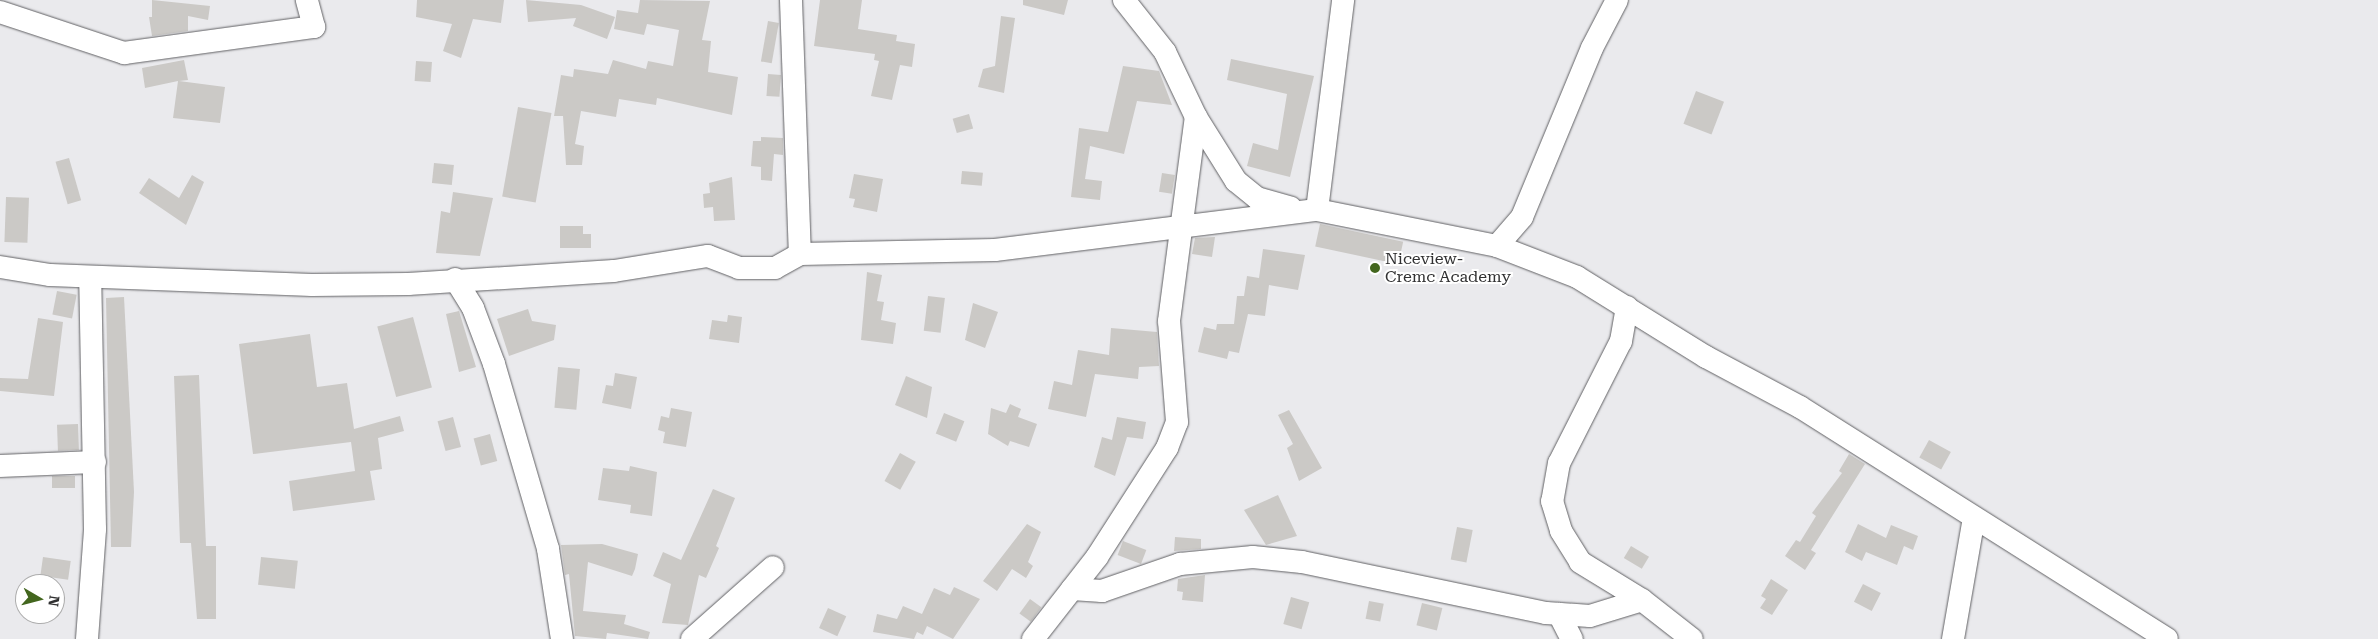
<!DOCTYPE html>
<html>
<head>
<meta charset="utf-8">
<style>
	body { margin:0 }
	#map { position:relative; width:2378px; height:639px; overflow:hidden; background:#eaeaed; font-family:"Roboto Serif",serif }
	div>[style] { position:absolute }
	.building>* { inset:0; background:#cbc9c6; transform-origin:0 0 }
	.roads { filter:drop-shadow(0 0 1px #616164) drop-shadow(0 0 1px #616164) }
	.minor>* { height:22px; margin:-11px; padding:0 11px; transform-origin:11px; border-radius:11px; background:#fff }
	.dots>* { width:14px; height:14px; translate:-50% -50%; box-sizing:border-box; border:2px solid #fff; border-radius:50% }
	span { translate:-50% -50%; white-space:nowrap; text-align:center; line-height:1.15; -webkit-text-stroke:4px #fff; paint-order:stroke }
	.poi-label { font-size:16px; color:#313132 }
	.left { translate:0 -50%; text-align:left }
	.north { position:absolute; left:15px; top:574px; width:50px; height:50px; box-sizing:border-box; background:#fff; border:1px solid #adadad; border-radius:50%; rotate:98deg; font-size:14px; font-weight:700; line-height:20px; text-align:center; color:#313132 }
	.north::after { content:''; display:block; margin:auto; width:18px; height:22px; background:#43661e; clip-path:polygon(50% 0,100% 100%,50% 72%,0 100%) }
</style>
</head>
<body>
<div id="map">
	<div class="building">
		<div style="clip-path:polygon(152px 0,210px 6px,208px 20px,188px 16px,188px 31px,152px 36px,149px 17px,152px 17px)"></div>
		<div style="clip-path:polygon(417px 0,504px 0,501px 23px,473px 19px,461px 58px,443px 51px,452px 24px,416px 17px)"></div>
		<div style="clip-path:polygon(526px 0,581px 5px,615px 17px,607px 39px,573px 26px,576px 18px,528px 22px)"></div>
		<div style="clip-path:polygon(640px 0,710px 1px,702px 40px,711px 41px,708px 72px,738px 77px,732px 115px,657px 98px,656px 105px,619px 99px,616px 117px,581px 111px,575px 144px,584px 146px,582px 165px,566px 165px,563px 116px,554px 116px,561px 75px,573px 77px,574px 69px,608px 74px,613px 60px,646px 69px,648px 61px,673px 66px,679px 30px,647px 24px,644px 35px,614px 29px,617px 10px,638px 13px)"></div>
		<div style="clip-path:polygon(820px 0,862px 0,858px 29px,897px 35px,896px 41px,915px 44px,912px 67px,900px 65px,892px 100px,871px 96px,879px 61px,874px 60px,875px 54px,814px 46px)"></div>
		<div style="clip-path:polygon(1023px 0,1068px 0,1064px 15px,1023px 5px)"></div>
		<div style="clip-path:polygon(1001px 16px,1015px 18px,1004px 93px,978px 87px,983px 69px,995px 66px)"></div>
		<div style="left:768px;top:21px;width:11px;height:41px;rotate:10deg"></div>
		<div style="clip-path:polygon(1231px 59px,1314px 76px,1290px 177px,1247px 166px,1253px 143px,1278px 150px,1287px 94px,1227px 80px)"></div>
		<div style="clip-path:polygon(184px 60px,188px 80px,179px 81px,225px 87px,220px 123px,173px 118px,178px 81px,145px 88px,142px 68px)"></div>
		<div style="left:416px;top:61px;width:16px;height:20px;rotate:4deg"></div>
		<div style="clip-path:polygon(1123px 66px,1159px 71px,1172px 105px,1137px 101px,1124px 154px,1090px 146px,1085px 179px,1102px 181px,1100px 200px,1071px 197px,1079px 128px,1108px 132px)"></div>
		<div style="left:768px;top:74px;width:13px;height:22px;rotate:4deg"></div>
		<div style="left:1696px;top:91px;width:30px;height:35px;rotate:21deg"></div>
		<div style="left:518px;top:107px;width:34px;height:91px;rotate:10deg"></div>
		<div style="left:969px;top:114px;width:15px;height:17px;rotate:74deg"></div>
		<div style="clip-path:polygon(761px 137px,783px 138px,783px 155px,774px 154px,772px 181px,761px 180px,761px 167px,751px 166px,753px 141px,761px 141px)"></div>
		<div style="left:69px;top:158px;width:44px;height:14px;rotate:74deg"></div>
		<div style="left:434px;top:163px;width:20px;height:20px;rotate:6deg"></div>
		<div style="left:962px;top:171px;width:21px;height:13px;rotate:5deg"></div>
		<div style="left:1162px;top:173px;width:13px;height:19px;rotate:9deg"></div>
		<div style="clip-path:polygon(854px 174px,883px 179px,877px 212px,853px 207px,855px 199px,849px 198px)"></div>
		<div style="clip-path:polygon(192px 175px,204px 182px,186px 225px,139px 193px,149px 178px,179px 198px)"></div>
		<div style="clip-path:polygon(732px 177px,735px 220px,714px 221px,713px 207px,704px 208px,703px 194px,710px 193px,709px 183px)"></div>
		<div style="clip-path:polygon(453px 192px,493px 198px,480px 256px,436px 253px,441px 211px,450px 213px)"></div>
		<div style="left:6px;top:197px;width:23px;height:45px;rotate:2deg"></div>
		<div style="left:1320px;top:224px;width:85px;height:23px;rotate:12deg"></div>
		<div style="clip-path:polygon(560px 226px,583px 226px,583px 234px,591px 234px,591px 248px,560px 248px)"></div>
		<div style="clip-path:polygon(1215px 237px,1212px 257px,1192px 254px,1195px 238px)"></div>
		<div style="clip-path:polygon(1263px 249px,1305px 255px,1298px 290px,1269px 285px,1265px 316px,1248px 314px,1239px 353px,1229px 351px,1227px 359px,1198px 352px,1204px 327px,1216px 330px,1217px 324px,1234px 324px,1237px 296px,1244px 296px,1247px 276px,1259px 278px)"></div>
		<div style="clip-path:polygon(867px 272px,882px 275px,877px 301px,884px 302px,881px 320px,896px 323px,893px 344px,861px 340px)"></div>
		<div style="left:57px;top:291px;width:20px;height:24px;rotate:11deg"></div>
		<div style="left:928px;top:296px;width:17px;height:35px;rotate:7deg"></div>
		<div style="clip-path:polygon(124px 297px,134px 492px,131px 547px,111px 547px,106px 298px)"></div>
		<div style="clip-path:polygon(973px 303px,998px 312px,985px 348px,965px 340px)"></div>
		<div style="clip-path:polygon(528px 309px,532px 321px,556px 325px,554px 340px,509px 356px,497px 319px)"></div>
		<div style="clip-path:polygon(459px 311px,476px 367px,459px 372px,446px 314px)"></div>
		<div style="clip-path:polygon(728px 315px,742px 317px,739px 343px,709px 339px,712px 320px,727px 322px)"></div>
		<div style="left:413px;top:317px;width:73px;height:37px;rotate:75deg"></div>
		<div style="clip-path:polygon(38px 318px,63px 322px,54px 396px,0 391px,0 378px,28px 379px)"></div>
		<div style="clip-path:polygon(1111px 328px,1157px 332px,1159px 366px,1139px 367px,1138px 379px,1095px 374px,1086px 417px,1048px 409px,1054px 381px,1072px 385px,1078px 350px,1109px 355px)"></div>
		<div style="clip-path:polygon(310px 334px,317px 387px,347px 383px,354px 429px,400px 416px,404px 431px,378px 438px,382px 469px,370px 471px,375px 500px,293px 511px,289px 481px,355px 471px,351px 442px,253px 454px,239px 344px)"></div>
		<div style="left:558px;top:367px;width:22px;height:41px;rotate:5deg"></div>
		<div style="clip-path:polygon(615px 373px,637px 377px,631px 409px,602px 403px,606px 385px,613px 386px)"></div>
		<div style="clip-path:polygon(199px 375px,206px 546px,216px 546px,216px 619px,197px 619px,191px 543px,180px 543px,174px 376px)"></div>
		<div style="clip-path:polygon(906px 376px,932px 387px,927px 418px,895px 405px)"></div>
		<div style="clip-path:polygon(1010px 404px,1021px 409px,1018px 417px,1037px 424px,1029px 447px,1010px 441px,1008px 446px,988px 434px,991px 408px,1006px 413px)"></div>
		<div style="clip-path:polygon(671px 408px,692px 412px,686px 447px,663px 443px,665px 432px,658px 430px,661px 416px,669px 418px)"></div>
		<div style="clip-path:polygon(1289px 410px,1322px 468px,1299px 481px,1287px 448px,1293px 444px,1278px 415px)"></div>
		<div style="left:944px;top:413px;width:22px;height:22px;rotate:22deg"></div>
		<div style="left:453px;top:417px;width:31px;height:16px;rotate:75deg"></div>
		<div style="clip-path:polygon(1117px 417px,1146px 422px,1143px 439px,1127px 437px,1115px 476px,1094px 467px,1102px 437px,1112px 440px)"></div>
		<div style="left:78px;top:424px;width:26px;height:21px;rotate:88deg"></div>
		<div style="left:490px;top:434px;width:28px;height:17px;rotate:75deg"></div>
		<div style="left:1929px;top:440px;width:25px;height:20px;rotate:29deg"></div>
		<div style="left:900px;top:453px;width:18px;height:32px;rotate:29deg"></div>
		<div style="clip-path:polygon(1849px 454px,1865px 464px,1811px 550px,1816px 553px,1805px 570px,1785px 556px,1796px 540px,1800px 542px,1816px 516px,1812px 513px,1842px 473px,1839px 471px)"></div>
		<div style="clip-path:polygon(630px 466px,657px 472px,652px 516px,630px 513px,631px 505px,598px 500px,603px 468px,629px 471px)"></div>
		<div style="left:75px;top:476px;width:12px;height:23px;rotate:90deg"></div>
		<div style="clip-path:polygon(713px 489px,735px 498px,716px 546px,719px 548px,706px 578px,699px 575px,688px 625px,662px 623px,671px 584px,653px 576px,663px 552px,681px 560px)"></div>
		<div style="clip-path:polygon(1278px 495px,1297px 536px,1266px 545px,1244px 510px)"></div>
		<div style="clip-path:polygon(1027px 524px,1041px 532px,1028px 562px,1033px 566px,1026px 578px,1012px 569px,997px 591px,983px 581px)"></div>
		<div style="clip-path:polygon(1858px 524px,1886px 538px,1891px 525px,1918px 536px,1913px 550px,1904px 546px,1897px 565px,1866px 552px,1862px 561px,1845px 552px)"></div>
		<div style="left:1457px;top:527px;width:16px;height:33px;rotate:11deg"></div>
		<div style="clip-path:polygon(1175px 537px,1201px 539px,1201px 549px,1174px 551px)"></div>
		<div style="left:1123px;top:541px;width:25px;height:15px;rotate:21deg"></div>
		<div style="clip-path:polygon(602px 544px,638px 554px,635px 569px,632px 576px,588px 562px,583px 611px,626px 615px,624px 624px,650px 632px,648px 639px,607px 633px,606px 639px,575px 636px,569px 574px,565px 575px,561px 545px)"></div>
		<div style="left:1631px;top:546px;width:21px;height:14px;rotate:31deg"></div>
		<div style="left:43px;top:557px;width:28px;height:19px;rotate:8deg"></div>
		<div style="left:261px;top:557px;width:37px;height:28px;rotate:6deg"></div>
		<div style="clip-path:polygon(1205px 575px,1203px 602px,1182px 600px,1183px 592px,1177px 591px,1178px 579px)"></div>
		<div style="clip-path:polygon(1771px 579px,1788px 590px,1772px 615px,1760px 608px,1766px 599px,1761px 596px)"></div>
		<div style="left:1863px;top:584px;width:20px;height:20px;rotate:27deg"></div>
		<div style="clip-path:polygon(954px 587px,980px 599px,953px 639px,927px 626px,923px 635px,917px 632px,914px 639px,873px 632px,877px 614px,897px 619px,903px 606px,922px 614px,934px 588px,950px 595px)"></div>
		<div style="left:1291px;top:597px;width:19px;height:28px;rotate:16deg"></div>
		<div style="left:1030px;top:599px;width:14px;height:18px;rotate:36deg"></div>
		<div style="left:1369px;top:601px;width:15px;height:18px;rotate:11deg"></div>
		<div style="left:1422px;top:603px;width:21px;height:23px;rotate:14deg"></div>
		<div style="left:828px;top:608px;width:20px;height:22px;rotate:24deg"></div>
	</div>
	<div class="roads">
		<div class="minor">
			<div style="left:791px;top:0;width:254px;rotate:88deg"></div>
			<div style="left:1124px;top:0;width:66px;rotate:51.7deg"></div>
			<div style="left:1165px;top:52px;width:72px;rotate:64.5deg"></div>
			<div style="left:1196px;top:117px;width:75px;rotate:58deg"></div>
			<div style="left:1236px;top:181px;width:27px;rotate:39deg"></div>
			<div style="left:1257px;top:198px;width:35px;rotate:16deg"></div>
			<div style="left:0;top:12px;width:131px;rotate:18.3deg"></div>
			<div style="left:124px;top:53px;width:192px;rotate:-7.8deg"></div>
			<div style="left:314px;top:27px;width:28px;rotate:-105deg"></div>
			<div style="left:1317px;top:210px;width:212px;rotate:-82.9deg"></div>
			<div style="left:1497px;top:246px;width:38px;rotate:-49deg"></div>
			<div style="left:1522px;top:217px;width:183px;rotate:-67.5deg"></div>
			<div style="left:1592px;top:48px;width:54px;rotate:-62.5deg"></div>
			<div style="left:0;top:267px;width:51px;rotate:9.1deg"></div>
			<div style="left:50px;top:275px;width:262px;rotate:2.2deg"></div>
			<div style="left:312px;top:285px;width:96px;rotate:-0.6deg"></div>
			<div style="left:408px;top:284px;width:206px;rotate:-3.6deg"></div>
			<div style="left:614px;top:271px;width:95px;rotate:-9.1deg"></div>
			<div style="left:708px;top:256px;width:33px;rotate:21deg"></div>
			<div style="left:739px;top:268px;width:36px"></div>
			<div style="left:775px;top:268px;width:29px;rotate:-29deg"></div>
			<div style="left:800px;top:254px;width:195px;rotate:-1.2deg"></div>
			<div style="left:995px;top:250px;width:324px;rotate:-7.1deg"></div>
			<div style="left:1317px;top:210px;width:184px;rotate:11.3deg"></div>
			<div style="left:1497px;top:246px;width:86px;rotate:21.2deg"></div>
			<div style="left:1577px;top:277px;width:152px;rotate:31.8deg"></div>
			<div style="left:1706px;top:357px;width:106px;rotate:28deg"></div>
			<div style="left:1800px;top:407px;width:434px;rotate:32.3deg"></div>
			<div style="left:455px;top:279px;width:34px;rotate:58deg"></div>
			<div style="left:473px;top:308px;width:60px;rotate:69.4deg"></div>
			<div style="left:494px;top:364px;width:193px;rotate:73.7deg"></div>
			<div style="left:548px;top:549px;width:91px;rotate:81.2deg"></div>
			<div style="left:1627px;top:307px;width:35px;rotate:100deg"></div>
			<div style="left:1621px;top:341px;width:137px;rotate:116.9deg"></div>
			<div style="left:1559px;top:463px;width:39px;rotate:100deg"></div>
			<div style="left:1552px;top:501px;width:31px;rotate:73deg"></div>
			<div style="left:1561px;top:531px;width:36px;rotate:58deg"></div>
			<div style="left:1580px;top:562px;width:73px;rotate:31.5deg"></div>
			<div style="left:1642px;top:600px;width:63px;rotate:38deg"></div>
			<div style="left:0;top:466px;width:95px;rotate:-2.4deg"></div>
			<div style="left:1072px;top:589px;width:30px;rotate:4deg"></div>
			<div style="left:1102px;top:591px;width:83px;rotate:-19.1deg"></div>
			<div style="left:1180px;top:564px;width:73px;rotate:-5.5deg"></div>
			<div style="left:1253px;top:557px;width:49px;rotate:5.8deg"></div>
			<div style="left:1302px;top:562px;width:249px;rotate:11.8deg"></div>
			<div style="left:1546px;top:613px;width:44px;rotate:3.9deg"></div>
			<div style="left:1590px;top:616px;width:54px;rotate:-17.1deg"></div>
			<div style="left:1559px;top:614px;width:28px;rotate:63deg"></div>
			<div style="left:87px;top:639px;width:110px;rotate:-85.8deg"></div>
			<div style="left:95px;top:529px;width:252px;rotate:-91.1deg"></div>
			<div style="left:692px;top:639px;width:108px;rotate:-41.6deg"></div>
			<div style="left:1033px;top:639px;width:104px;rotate:-52deg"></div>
			<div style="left:1097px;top:557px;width:130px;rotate:-57.3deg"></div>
			<div style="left:1167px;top:448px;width:28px;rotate:-69deg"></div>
			<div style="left:1177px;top:422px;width:101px;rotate:-94.5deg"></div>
			<div style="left:1169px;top:321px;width:206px;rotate:-82.5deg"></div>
			<div style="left:1953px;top:639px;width:123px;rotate:-80.2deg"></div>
		</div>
	</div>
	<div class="dots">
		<div style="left:1375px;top:268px;background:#43661e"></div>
	</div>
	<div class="poi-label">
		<span class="left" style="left:1385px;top:268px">Niceview-<br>Cremc Academy</span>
	</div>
	<div class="north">N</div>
</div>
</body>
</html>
